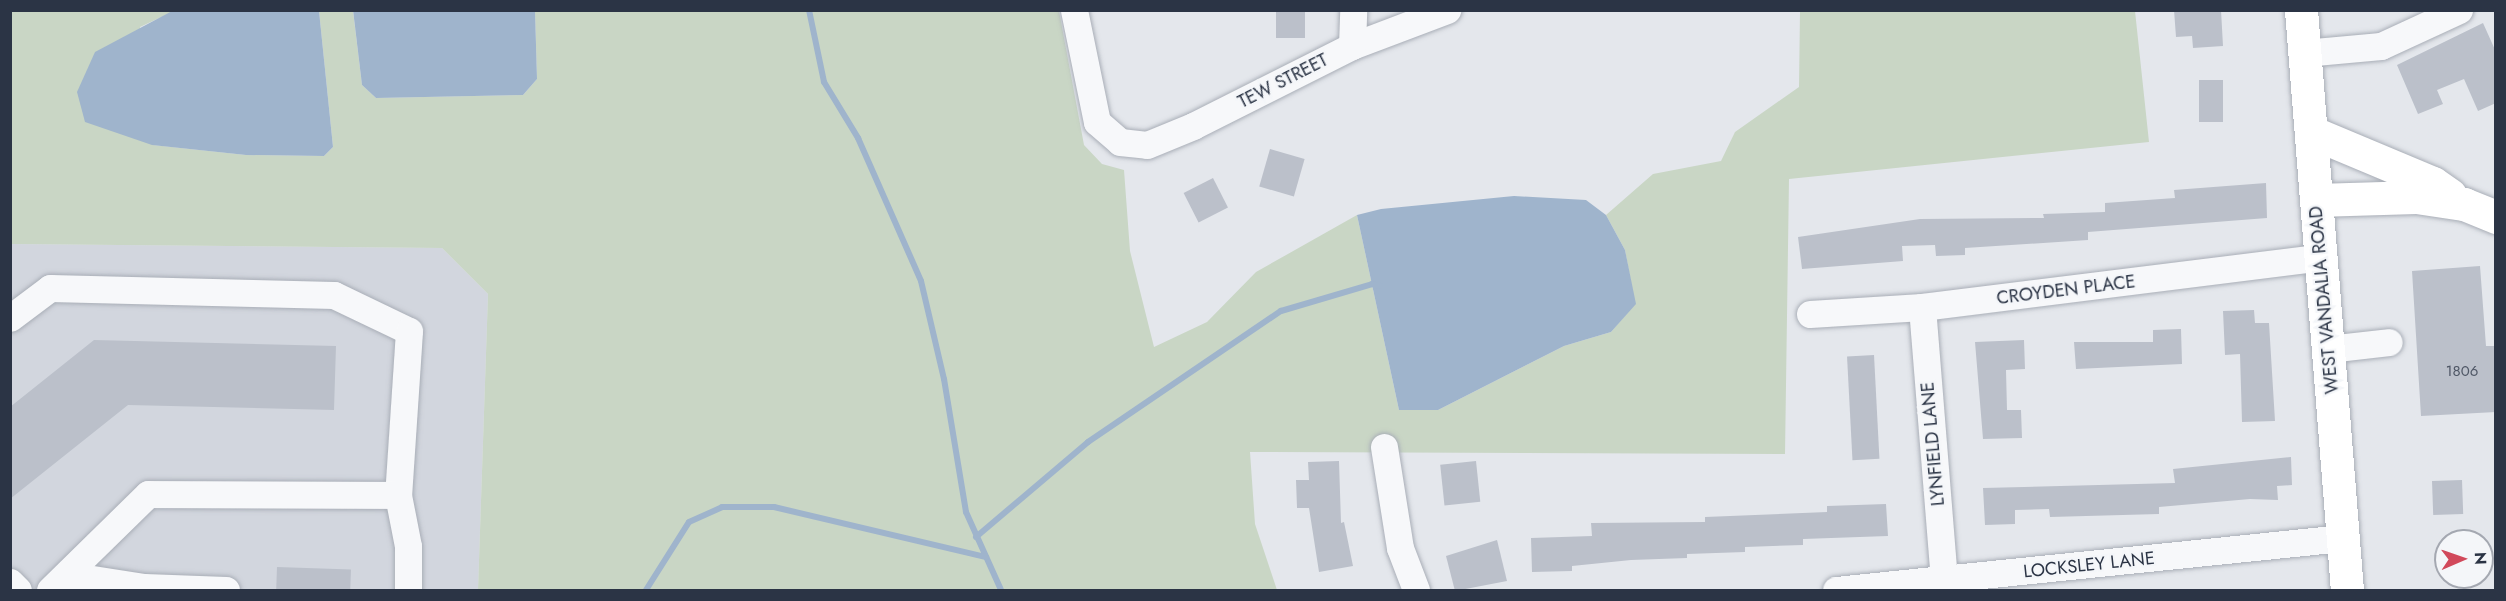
<!DOCTYPE html>
<html>
<head>
<meta charset="utf-8">
<style>
	body { margin:0 }
	#map { position:relative; width:2506px; height:601px; overflow:hidden; background:#e4e7ec; font-family:Jost,sans-serif }
	div>[style] { position:absolute }
	.built>* { inset:0; background:#d2d6de }
	.green>* { inset:0; background:#c9d6c5 }
	.water>* { inset:0; background:#9fb4cc }
	.stream>* { height:6px; margin:-3px; padding:0 3px; transform-origin:3px; border-radius:3px; background:#9fb4cc }
	.building>* { inset:0; background:#bbc0ca; transform-origin:0 0 }
	.roads { filter:drop-shadow(0 0 2px #a9aeb7) drop-shadow(0 0 2px #a9aeb7) }
	.minor>* { height:27px; margin:-13.5px; padding:0 13.5px; transform-origin:13.5px; border-radius:13.5px; background:#f7f8fa }
	.major>* { height:33px; margin:-16.5px; padding:0 16.5px; transform-origin:16.5px; border-radius:16.5px; background:#fff }
	span { translate:-50% -50%; white-space:nowrap; text-align:center; line-height:1.15; -webkit-text-stroke:4.5px #f4f6f9; paint-order:stroke }
	.number-label { font-size:15px; color:#4f5766 }
	.number-label span { -webkit-text-stroke-width:0 }
	.street-label { font-size:18px; color:#2b3445 }
	.frame { position:absolute; inset:0; border:12px solid #2b3445; pointer-events:none }
	.north { position:absolute; left:2434px; top:529px; width:60px; height:60px; box-sizing:border-box; background:#f4f6f9; border:2px solid #a4a8b1; border-radius:50%; rotate:88deg; font-size:16px; font-weight:700; line-height:24px; text-align:center; color:#2b3445 }
	.north::after { content:''; display:block; margin:auto; width:21px; height:27px; background:#d1495b; clip-path:polygon(50% 0,100% 100%,50% 72%,0 100%) }
</style>
</head>
<body>
<div id="map">
	<div class="built">
		<div style="clip-path:polygon(11px 244px,442px 248px,488px 294px,478px 590px,11px 590px)"></div>
	</div>
	<div class="green">
		<div style="clip-path:polygon(11px 11px,174px 11px,140px 27px,153px 145px,246px 155px,324px 156px,333px 147px,319px 11px,353px 11px,362px 85px,376px 98px,523px 95px,537px 79px,535px 11px,1059px 11px,1084px 145px,1102px 164px,1124px 170px,1130px 251px,1154px 347px,1207px 322px,1256px 272px,1357px 215px,1399px 410px,1438px 410px,1564px 346px,1611px 332px,1635px 304px,1625px 250px,1606px 215px,1653px 174px,1721px 161px,1735px 132px,1799px 87px,1800px 11px,2135px 11px,2149px 142px,1789px 179px,1785px 454px,1250px 452px,1255px 524px,1277px 590px,478px 590px,488px 294px,442px 248px,11px 244px)"></div>
	</div>
	<div class="water">
		<div style="clip-path:polygon(174px 10px,319px 11px,333px 147px,324px 156px,246px 155px,152px 145px,85px 122px,77px 92px,95px 52px)"></div>
		<div style="clip-path:polygon(353px 10px,535px 11px,537px 79px,523px 95px,376px 98px,362px 85px)"></div>
		<div style="clip-path:polygon(1514px 196px,1586px 200px,1606px 215px,1625px 250px,1636px 304px,1611px 332px,1564px 346px,1438px 410px,1399px 410px,1357px 215px,1381px 209px)"></div>
	</div>
	<div class="stream">
		<div style="left:809px;top:10px;width:74px;rotate:78.2deg"></div>
		<div style="left:824px;top:82px;width:66px;rotate:58.7deg"></div>
		<div style="left:858px;top:138px;width:156px;rotate:66.2deg"></div>
		<div style="left:921px;top:281px;width:101px;rotate:76.8deg"></div>
		<div style="left:944px;top:379px;width:135px;rotate:80.6deg"></div>
		<div style="left:966px;top:512px;width:85px;rotate:65.8deg"></div>
		<div style="left:976px;top:537px;width:147px;rotate:-40.3deg"></div>
		<div style="left:1088px;top:442px;width:233px;rotate:-34.2deg"></div>
		<div style="left:1281px;top:311px;width:95px;rotate:-16.5deg"></div>
		<div style="left:1372px;top:284px;width:8px;rotate:14deg"></div>
		<div style="left:646px;top:590px;width:80px;rotate:-57.7deg"></div>
		<div style="left:689px;top:522px;width:36px;rotate:-24deg"></div>
		<div style="left:722px;top:507px;width:52px"></div>
		<div style="left:774px;top:507px;width:218px;rotate:13.3deg"></div>
	</div>
	<div class="building">
		<div style="left:1276px;top:10px;width:29px;height:28px"></div>
		<div style="clip-path:polygon(2174px 10px,2221px 10px,2223px 46px,2193px 48px,2192px 36px,2176px 37px)"></div>
		<div style="clip-path:polygon(2483px 23px,2496px 52px,2496px 103px,2478px 111px,2464px 79px,2437px 90px,2443px 104px,2418px 114px,2397px 65px)"></div>
		<div style="left:2199px;top:80px;width:24px;height:42px"></div>
		<div style="left:1270px;top:149px;width:36px;height:39px;rotate:16deg"></div>
		<div style="left:1213px;top:178px;width:33px;height:33px;rotate:63deg"></div>
		<div style="clip-path:polygon(2266px 183px,2267px 218px,2088px 232px,2088px 240px,1965px 248px,1965px 255px,1936px 256px,1935px 245px,1902px 246px,1903px 261px,1802px 269px,1798px 237px,1920px 219px,2044px 218px,2043px 214px,2105px 212px,2105px 203px,2175px 198px,2174px 190px)"></div>
		<div style="clip-path:polygon(2480px 266px,2486px 346px,2496px 346px,2496px 412px,2421px 416px,2412px 271px)"></div>
		<div style="clip-path:polygon(2254px 310px,2255px 323px,2269px 323px,2275px 421px,2242px 422px,2240px 354px,2225px 355px,2223px 311px)"></div>
		<div style="clip-path:polygon(2181px 329px,2182px 364px,2076px 369px,2074px 342px,2153px 342px,2153px 330px)"></div>
		<div style="clip-path:polygon(94px 340px,336px 346px,334px 410px,128px 405px,10px 499px,10px 407px)"></div>
		<div style="clip-path:polygon(2024px 340px,2025px 369px,2006px 370px,2007px 410px,2021px 410px,2022px 438px,1983px 439px,1975px 342px)"></div>
		<div style="left:1874px;top:355px;width:104px;height:27px;rotate:87deg"></div>
		<div style="clip-path:polygon(2291px 457px,2292px 485px,2277px 486px,2278px 500px,2250px 499px,2159px 507px,2159px 514px,2050px 517px,2049px 509px,2015px 510px,2015px 524px,1985px 525px,1983px 488px,2175px 483px,2173px 469px)"></div>
		<div style="clip-path:polygon(1339px 461px,1341px 523px,1344px 522px,1353px 566px,1319px 572px,1309px 508px,1297px 508px,1296px 480px,1309px 480px,1308px 462px)"></div>
		<div style="left:1476px;top:461px;width:41px;height:36px;rotate:84deg"></div>
		<div style="left:2462px;top:480px;width:34px;height:30px;rotate:88deg"></div>
		<div style="clip-path:polygon(1886px 504px,1888px 536px,1803px 539px,1803px 545px,1745px 547px,1745px 552px,1687px 554px,1687px 558px,1631px 560px,1572px 566px,1572px 571px,1532px 572px,1531px 538px,1592px 536px,1591px 523px,1705px 522px,1705px 517px,1827px 512px,1827px 506px)"></div>
		<div style="clip-path:polygon(1497px 540px,1507px 581px,1455px 591px,1446px 556px)"></div>
		<div style="left:277px;top:567px;width:74px;height:24px;rotate:2deg"></div>
	</div>
	<div class="roads">
		<div class="minor">
			<div style="left:1074px;top:10px;width:114px;rotate:78.4deg"></div>
			<div style="left:1097px;top:122px;width:30px;rotate:41deg"></div>
			<div style="left:1120px;top:142px;width:27px;rotate:6deg"></div>
			<div style="left:1147px;top:145px;width:50px;rotate:-22.4deg"></div>
			<div style="left:1193px;top:126px;width:178px;rotate:-26.7deg"></div>
			<div style="left:1352px;top:46px;width:102px;rotate:-20.8deg"></div>
			<div style="left:1352px;top:46px;width:36px;rotate:-88deg"></div>
			<div style="left:2304px;top:53px;width:77px;rotate:-5.2deg"></div>
			<div style="left:2381px;top:46px;width:86px;rotate:-24.8deg"></div>
			<div style="left:1922px;top:307px;width:274px;rotate:85.4deg"></div>
			<div style="left:1810px;top:314px;width:112px;rotate:-3.6deg"></div>
			<div style="left:1922px;top:307px;width:402px;rotate:-7.1deg"></div>
			<div style="left:10px;top:318px;width:50px;rotate:-36.9deg"></div>
			<div style="left:50px;top:288px;width:284px;rotate:1.4deg"></div>
			<div style="left:334px;top:295px;width:83px;rotate:25.6deg"></div>
			<div style="left:409px;top:331px;width:164px;rotate:93.8deg"></div>
			<div style="left:398px;top:495px;width:250px;rotate:-179.8deg"></div>
			<div style="left:148px;top:494px;width:137px;rotate:135.6deg"></div>
			<div style="left:2328px;top:349px;width:61px;rotate:-6.5deg"></div>
			<div style="left:1384px;top:447px;width:102px;rotate:81deg"></div>
			<div style="left:1400px;top:548px;width:45px;rotate:69.1deg"></div>
			<div style="left:398px;top:495px;width:52px;rotate:78.9deg"></div>
			<div style="left:408px;top:546px;width:44px;rotate:90deg"></div>
			<div style="left:67px;top:575px;width:78px;rotate:8.9deg"></div>
			<div style="left:144px;top:587px;width:82px;rotate:2.1deg"></div>
			<div style="left:10px;top:582px;width:11px;rotate:45deg"></div>
			<div style="left:1836px;top:590px;width:510px;rotate:-5.86deg"></div>
		</div>
		<div class="major">
			<div style="left:2301px;top:10px;width:582px;rotate:85.47deg"></div>
			<div style="left:2311px;top:132px;width:132px;rotate:22.7deg"></div>
			<div style="left:2433px;top:183px;width:21px;rotate:35deg"></div>
			<div style="left:2316px;top:200px;width:100px;rotate:-1.7deg"></div>
			<div style="left:2416px;top:197px;width:49px;rotate:8.3deg"></div>
			<div style="left:2464px;top:204px;width:35px;rotate:22deg"></div>
		</div>
	</div>
	<div class="number-label">
		<span style="left:2462px;top:372px">1806</span>
	</div>
	<div class="street-label">
		<span style="left:1283px;top:81px;rotate:-27deg">TEW STREET</span>
		<span style="left:2066px;top:290px;rotate:-7deg">CROYDEN PLACE</span>
		<span style="left:2324px;top:300px;rotate:-95deg">WEST VANDALIA ROAD</span>
		<span style="left:1933px;top:444px;rotate:-95deg">LYNFIELD LANE</span>
		<span style="left:2089px;top:565px;rotate:-6deg">LOCKSLEY LANE</span>
	</div>
	<div class="frame"></div>
	<div class="north">N</div>
</div>
</body>
</html>
